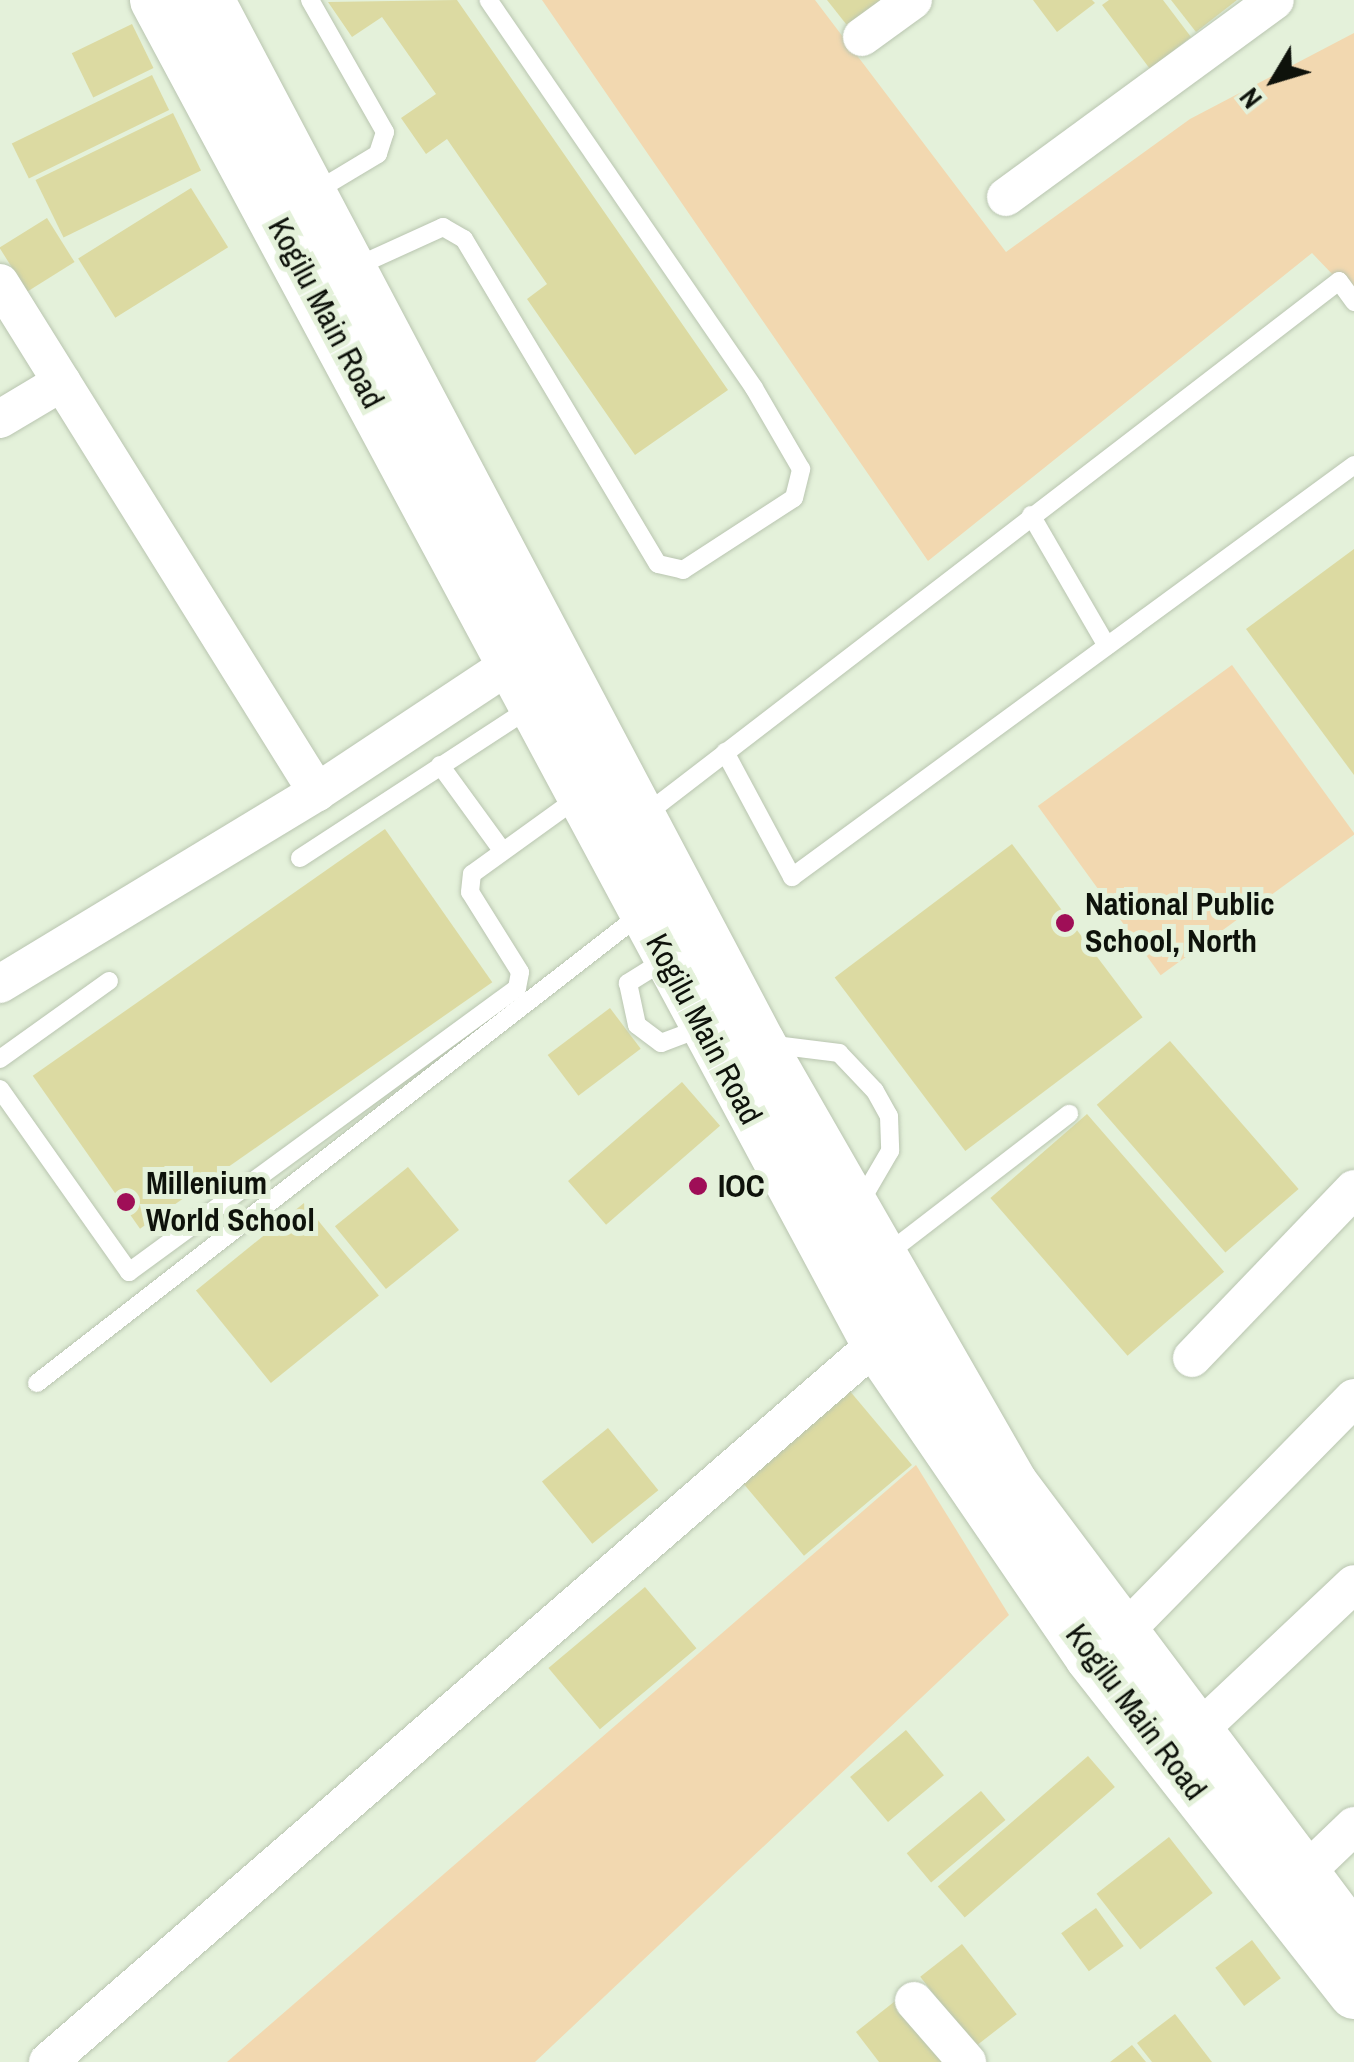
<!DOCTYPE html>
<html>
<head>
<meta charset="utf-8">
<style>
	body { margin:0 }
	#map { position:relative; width:1354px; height:2062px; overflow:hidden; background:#e4f1da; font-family:"Archivo Narrow",sans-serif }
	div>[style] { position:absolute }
	.green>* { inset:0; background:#f2d8b0; transform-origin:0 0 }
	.building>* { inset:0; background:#dcdaa2; transform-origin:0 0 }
	.roads { filter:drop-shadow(0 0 2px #b9c5b0) drop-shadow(0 0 2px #b9c5b0) }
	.lane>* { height:18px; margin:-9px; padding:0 9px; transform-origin:9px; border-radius:9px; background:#fff }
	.street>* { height:38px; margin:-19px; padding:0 19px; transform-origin:19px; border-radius:19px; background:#fff }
	.secondary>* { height:52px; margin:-26px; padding:0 26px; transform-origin:26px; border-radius:26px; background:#fff }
	.dots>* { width:28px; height:28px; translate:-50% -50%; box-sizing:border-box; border:5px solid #e4f1da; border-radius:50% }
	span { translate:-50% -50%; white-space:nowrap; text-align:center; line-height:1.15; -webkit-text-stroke:10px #e4f1da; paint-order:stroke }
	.street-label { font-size:32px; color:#0e120b }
	.poi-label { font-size:32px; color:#0e120b; font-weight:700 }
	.left { translate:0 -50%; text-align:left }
	.north { position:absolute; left:1224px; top:30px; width:100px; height:100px; -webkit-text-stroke:8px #e4f1da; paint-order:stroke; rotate:232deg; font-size:28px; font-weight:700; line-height:40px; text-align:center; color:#0e120b }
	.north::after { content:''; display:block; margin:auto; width:35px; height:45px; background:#0e120b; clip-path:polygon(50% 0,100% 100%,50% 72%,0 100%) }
</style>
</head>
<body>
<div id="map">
	<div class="green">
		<div style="clip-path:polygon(542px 0,815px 0,1006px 252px,1190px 119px,1354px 33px,1354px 297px,1312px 253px,928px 561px)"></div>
		<div style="left:1232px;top:665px;width:209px;height:240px;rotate:54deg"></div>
		<div style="clip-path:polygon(916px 1465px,1009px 1615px,535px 2062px,227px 2062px)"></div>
	</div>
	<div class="building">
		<div style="clip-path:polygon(457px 0,728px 390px,635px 455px,527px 299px,547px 284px,447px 139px,426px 154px,401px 118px,436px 94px,382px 17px,352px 37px,328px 2px)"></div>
		<div style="clip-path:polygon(827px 0,888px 0,850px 29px)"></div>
		<div style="clip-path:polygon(1033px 0,1092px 0,1095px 3px,1057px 32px)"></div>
		<div style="clip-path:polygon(1109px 0,1163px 0,1191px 37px,1150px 69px,1102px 5px)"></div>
		<div style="clip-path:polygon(1171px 0,1237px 0,1196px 32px)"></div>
		<div style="left:132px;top:24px;width:49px;height:67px;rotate:64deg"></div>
		<div style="left:152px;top:75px;width:39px;height:156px;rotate:64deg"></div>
		<div style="left:173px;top:113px;width:64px;height:153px;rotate:64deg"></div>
		<div style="left:191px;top:188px;width:70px;height:133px;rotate:58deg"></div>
		<div style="left:47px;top:218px;width:52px;height:56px;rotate:58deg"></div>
		<div style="clip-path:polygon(1354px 549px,1354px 775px,1246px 629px)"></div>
		<div style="left:385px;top:829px;width:187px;height:430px;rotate:55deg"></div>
		<div style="left:1012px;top:844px;width:217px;height:222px;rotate:53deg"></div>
		<div style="left:610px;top:1008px;width:51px;height:78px;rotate:53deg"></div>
		<div style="left:1170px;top:1041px;width:196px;height:97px;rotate:49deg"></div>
		<div style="left:682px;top:1082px;width:58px;height:151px;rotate:49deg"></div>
		<div style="left:1087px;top:1114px;width:209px;height:128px;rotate:49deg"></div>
		<div style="left:408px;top:1167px;width:81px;height:94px;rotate:51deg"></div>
		<div style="left:304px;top:1203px;width:119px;height:139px;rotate:51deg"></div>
		<div style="left:849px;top:1390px;width:98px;height:141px;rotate:50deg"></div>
		<div style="left:608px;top:1428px;width:80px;height:85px;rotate:51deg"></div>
		<div style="left:645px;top:1587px;width:80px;height:126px;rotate:50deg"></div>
		<div style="left:906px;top:1730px;width:59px;height:73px;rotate:50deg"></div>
		<div style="left:1088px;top:1756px;width:41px;height:199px;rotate:49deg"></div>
		<div style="left:981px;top:1791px;width:38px;height:97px;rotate:50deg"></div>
		<div style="left:1169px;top:1837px;width:71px;height:92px;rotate:52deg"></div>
		<div style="left:1096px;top:1908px;width:47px;height:43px;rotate:54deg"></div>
		<div style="left:1252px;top:1940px;width:48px;height:46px;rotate:53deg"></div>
		<div style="left:962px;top:1944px;width:89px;height:53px;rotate:52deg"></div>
		<div style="clip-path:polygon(899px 1998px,949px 2062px,879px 2062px,856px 2032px)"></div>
		<div style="clip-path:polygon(1175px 2014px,1212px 2062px,1152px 2062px,1137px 2043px)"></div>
		<div style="clip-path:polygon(1132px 2045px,1146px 2062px,1110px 2062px)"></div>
	</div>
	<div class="roads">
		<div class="lane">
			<div style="left:310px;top:0;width:152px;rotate:60.4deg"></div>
			<div style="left:385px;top:132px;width:23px;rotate:108deg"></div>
			<div style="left:378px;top:154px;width:76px;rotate:149deg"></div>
			<div style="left:353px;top:268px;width:99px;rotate:-24.5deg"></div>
			<div style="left:443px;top:227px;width:24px;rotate:30deg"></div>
			<div style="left:464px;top:239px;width:378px;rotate:59.2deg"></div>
			<div style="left:658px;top:564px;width:26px;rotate:13deg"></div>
			<div style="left:683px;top:570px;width:132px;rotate:-33deg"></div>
			<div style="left:794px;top:498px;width:30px;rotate:-76deg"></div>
			<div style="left:801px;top:469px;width:94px;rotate:-120.1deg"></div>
			<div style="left:754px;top:388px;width:470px;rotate:-124.4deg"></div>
			<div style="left:1031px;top:515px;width:151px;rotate:59.9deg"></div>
			<div style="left:725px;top:752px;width:142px;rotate:61.8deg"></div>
			<div style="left:792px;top:877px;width:697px;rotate:-36.24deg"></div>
			<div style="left:440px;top:765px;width:104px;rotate:54deg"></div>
			<div style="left:646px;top:814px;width:874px;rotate:-37.56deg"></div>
			<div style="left:1339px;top:281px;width:26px;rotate:54deg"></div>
			<div style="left:300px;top:858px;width:275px;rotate:-33.1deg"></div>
			<div style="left:665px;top:960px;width:44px;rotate:148.1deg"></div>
			<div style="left:628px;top:983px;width:43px;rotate:77.9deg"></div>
			<div style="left:637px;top:1025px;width:30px;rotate:37deg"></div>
			<div style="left:661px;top:1043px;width:43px;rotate:-20.6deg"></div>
			<div style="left:767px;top:1044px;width:73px;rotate:7.1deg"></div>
			<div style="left:839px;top:1053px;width:52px;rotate:46.5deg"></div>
			<div style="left:875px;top:1091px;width:29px;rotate:61deg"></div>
			<div style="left:889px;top:1116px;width:35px;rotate:88deg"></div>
			<div style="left:890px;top:1151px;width:64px;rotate:120.2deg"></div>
			<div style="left:0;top:1059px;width:134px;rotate:-35.6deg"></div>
			<div style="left:0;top:1089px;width:224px;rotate:54.8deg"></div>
			<div style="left:129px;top:1272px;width:481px;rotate:-36.2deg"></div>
			<div style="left:517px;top:988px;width:16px;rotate:-79deg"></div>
			<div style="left:520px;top:972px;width:94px;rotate:-122deg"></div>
			<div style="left:470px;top:892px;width:18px;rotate:-84deg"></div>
			<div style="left:472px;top:874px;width:133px;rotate:-35.8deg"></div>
			<div style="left:887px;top:1254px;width:230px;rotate:-37.6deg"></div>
			<div style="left:37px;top:1383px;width:765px;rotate:-37.83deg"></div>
		</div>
		<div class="street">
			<div style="left:862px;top:37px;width:63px;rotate:-36deg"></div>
			<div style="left:1006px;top:197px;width:333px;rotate:-36.2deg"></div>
			<div style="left:0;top:283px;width:600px;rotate:58.09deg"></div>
			<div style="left:317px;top:792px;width:234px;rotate:-33.5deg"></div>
			<div style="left:0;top:419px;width:72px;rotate:-30.8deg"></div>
			<div style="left:0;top:984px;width:371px;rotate:-31.2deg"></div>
			<div style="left:1192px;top:1358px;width:234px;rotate:-46.2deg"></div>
			<div style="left:1122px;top:1634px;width:331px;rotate:-45.5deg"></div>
			<div style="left:1198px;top:1731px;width:214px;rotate:-43.3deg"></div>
			<div style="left:1307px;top:1871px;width:65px;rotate:-43.8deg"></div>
			<div style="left:914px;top:2001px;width:81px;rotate:49deg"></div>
			<div style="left:48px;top:2062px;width:1122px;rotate:-40.92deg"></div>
		</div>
		<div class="secondary">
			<div style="left:156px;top:0;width:1528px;rotate:61.76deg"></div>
			<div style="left:879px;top:1346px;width:376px;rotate:55.7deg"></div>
			<div style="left:1091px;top:1657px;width:427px;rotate:51.9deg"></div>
			<div style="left:208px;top:0;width:1180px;rotate:62.15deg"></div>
			<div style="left:759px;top:1043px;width:508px;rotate:60.16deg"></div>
			<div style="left:1012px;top:1484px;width:571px;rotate:53.19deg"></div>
		</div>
	</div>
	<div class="dots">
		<div style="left:1065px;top:923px;background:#9f0e57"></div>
		<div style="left:698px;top:1186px;background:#9f0e57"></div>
		<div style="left:126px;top:1202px;background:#9f0e57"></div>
	</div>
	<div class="street-label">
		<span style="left:326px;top:313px;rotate:62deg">Kogilu Main Road</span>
		<span style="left:704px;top:1029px;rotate:62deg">Kogilu Main Road</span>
		<span style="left:1136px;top:1712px;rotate:53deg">Kogilu Main Road</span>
	</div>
	<div class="poi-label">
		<span class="left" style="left:1085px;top:923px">National Public<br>School, North</span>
		<span class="left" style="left:146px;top:1202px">Millenium<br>World School</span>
		<span class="left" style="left:718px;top:1186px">IOC</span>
	</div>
	<div class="north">N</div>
</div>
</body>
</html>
